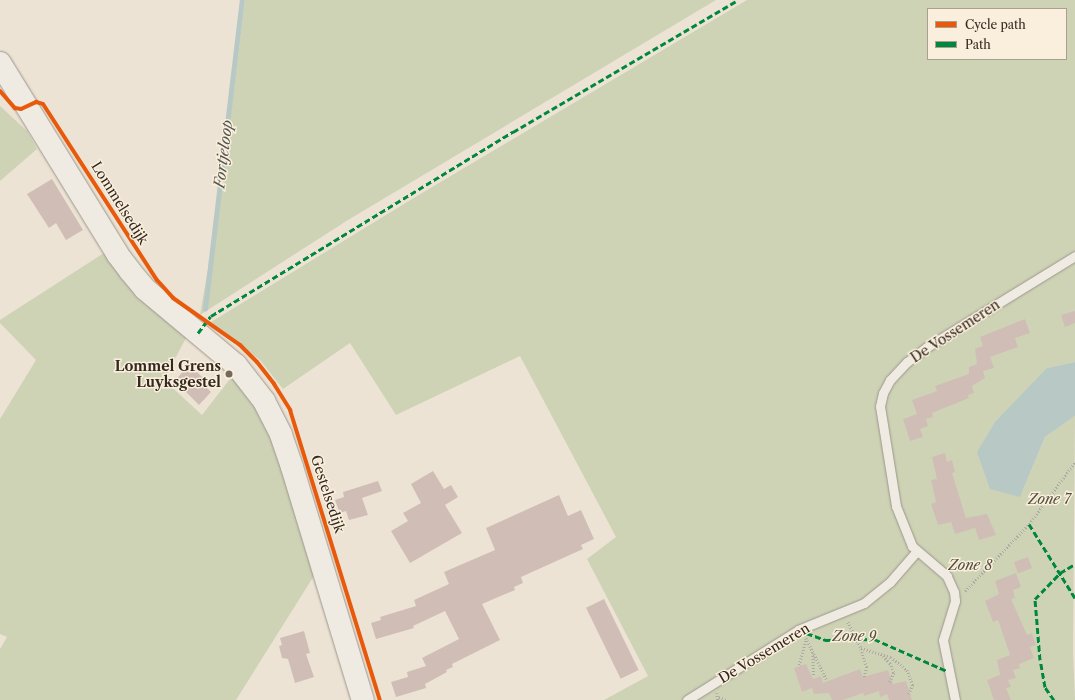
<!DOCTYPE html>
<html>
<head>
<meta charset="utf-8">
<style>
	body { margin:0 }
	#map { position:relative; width:1075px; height:700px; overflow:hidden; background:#ece3d4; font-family:"Libre Caslon Text",serif }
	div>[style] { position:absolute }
	.green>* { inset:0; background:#ced3b5 }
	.water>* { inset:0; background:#b7c8c5 }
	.stream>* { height:4.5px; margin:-2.25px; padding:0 2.25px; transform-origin:2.25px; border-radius:2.25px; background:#b7c8c5 }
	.building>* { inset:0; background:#d0beb6; transform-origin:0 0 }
	.path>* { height:2.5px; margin-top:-1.25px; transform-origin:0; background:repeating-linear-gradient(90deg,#ada8a2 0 1px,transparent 0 3px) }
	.roads { filter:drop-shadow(0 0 1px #9d968c) drop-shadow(0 0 1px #9d968c) }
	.service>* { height:9px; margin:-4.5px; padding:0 4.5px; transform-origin:4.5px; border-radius:4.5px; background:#efebe2 }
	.secondary>* { height:22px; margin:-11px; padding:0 11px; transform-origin:11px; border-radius:11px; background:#efebe2 }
	.quiet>* { height:3px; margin-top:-1.5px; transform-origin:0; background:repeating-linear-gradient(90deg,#00873e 0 6px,transparent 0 9px) }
	.cycleway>* { height:4px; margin:-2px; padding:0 2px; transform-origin:2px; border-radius:2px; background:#e8590c }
	.dots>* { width:11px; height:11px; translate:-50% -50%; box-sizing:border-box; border:2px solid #f9efdc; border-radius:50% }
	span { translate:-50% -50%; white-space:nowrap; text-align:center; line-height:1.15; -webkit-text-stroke:3px #f9efdc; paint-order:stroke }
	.street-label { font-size:14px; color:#342820 }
	.poi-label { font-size:14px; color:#342820; font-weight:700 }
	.right { translate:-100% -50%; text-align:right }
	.park-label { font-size:14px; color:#54503f; font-style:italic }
	.water-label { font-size:15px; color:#545550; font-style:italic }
	.legend { position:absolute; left:927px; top:8px; width:140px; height:52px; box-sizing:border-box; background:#f9efdc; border:1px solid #aa9f91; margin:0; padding:5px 7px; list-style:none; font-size:12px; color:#342820 }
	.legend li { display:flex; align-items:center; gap:8px; height:20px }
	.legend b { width:20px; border:1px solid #aa9f91 }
</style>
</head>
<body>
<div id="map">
	<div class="green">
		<div style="clip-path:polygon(245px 0,716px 0,348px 220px,200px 315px,221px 194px)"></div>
		<div style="clip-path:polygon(evenodd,747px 0,1075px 0,1075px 362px,1047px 368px,1020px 497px,1045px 437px,1075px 416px,1073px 651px,1075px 700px,604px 700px,648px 676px,587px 559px,616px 537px,520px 356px,396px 415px,350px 343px,283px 389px,260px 360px,211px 322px,417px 196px,747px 0,928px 9px,1066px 9px,1066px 59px,928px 59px,928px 9px)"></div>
		<div style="clip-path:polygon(0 106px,27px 131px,37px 149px,0 181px)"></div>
		<div style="clip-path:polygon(107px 251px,188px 334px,164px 380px,202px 415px,233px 375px,256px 403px,273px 437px,317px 571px,236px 700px,0 700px,0 649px,7px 637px,0 634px,0 419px,36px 360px,0 323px,0 320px)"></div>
	</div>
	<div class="water">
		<div style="clip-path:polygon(1075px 362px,1075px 416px,1045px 437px,1020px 497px,990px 489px,977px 452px,995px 422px,1047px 368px)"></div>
	</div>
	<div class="stream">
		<div style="left:205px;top:309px;width:311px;rotate:-83.2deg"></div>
	</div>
	<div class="building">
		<div style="clip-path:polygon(52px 179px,83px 230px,66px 240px,56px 223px,49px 228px,27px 194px)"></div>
		<div style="clip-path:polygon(1075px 311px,1075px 323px,1065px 327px,1061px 315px)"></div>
		<div style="clip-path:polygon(1025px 319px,1030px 333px,1015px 338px,1018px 347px,990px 357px,994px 368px,983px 371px,985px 378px,972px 386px,974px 393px,968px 395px,969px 398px,932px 413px,933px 417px,926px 419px,928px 426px,920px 429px,923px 437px,910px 441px,903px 419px,917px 414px,912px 400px,937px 391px,935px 386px,969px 374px,969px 367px,977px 364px,975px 349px,983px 346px,980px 337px)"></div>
		<div style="clip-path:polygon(189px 364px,209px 384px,206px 387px,211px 392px,199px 405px,175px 381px)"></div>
		<div style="clip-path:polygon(945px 453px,947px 462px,952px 460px,955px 472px,952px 473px,966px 518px,987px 514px,996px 535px,979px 540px,975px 528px,955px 534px,951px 522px,938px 525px,931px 504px,936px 502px,931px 480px,937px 479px,932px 457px)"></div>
		<div style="clip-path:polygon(433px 471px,444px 489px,451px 485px,458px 497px,445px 505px,462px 533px,410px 563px,391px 531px,408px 521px,403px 513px,421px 503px,411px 484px)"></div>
		<div style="clip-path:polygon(378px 481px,382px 491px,362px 498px,368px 515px,349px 520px,346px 511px,340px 513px,335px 500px,344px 497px,343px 492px)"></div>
		<div style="clip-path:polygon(559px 495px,568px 516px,581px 510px,594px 539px,581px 545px,583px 549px,521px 577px,523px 583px,514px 587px,515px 590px,482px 604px,500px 640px,452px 664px,453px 667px,446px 670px,447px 672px,425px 684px,426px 688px,396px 697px,391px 682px,408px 677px,407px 672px,426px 666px,422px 658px,459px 639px,445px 611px,413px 626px,414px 628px,376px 639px,371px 623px,381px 620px,380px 617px,416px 606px,414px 600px,449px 584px,444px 572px,495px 550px,486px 528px)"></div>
		<div style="left:1028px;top:557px;width:12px;height:15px;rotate:70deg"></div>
		<div style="clip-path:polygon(1016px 573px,1021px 587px,1013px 590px,1015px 598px,1011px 599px,1027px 635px,1032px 633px,1036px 645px,1030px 647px,1034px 658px,1019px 664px,1020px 668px,1013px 670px,1016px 678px,1008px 680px,1011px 687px,1006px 688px,1011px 700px,994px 700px,987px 680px,1000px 675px,997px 660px,1010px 655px,998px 620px,993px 622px,985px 601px,999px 594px,995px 581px)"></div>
		<div style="left:604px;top:599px;width:79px;height:20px;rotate:64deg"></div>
		<div style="clip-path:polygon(304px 631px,310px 653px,306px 654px,314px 677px,295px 683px,288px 659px,282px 658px,279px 646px,282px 645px,280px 638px)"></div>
		<div style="clip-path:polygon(806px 664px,813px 679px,821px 676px,823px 683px,860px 669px,863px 677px,888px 670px,893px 684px,906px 681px,912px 700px,889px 700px,887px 694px,880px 697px,879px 691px,864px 696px,863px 693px,843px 700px,832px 700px,829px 693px,814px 694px,812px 688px,802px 692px,794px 668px)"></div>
	</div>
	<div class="path">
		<div style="left:965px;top:591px;width:93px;rotate:-46.3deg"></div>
		<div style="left:1029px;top:524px;width:77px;rotate:-53.4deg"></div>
		<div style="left:848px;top:622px;width:29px;rotate:63deg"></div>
		<div style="left:861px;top:648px;width:31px;rotate:17deg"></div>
		<div style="left:891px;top:657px;width:21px;rotate:39deg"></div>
		<div style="left:907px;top:670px;width:16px;rotate:68deg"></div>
		<div style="left:913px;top:685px;width:10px;rotate:114deg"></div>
		<div style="left:806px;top:638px;width:47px;rotate:63.4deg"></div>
		<div style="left:861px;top:649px;width:19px;rotate:72deg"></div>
		<div style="left:867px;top:667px;width:11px;rotate:105deg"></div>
		<div style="left:813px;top:653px;width:23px;rotate:88deg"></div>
		<div style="left:881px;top:654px;width:13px;rotate:45deg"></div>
		<div style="left:890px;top:663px;width:11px;rotate:68deg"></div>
		<div style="left:894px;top:673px;width:12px;rotate:114deg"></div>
		<div style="left:799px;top:665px;width:27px;rotate:-75deg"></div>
		<div style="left:717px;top:693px;width:7px;rotate:82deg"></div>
		<div style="left:719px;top:697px;width:8px;rotate:23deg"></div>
	</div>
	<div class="roads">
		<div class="service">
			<div style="left:687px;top:700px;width:131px;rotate:-32.2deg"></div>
			<div style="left:798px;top:630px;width:71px;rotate:-22.2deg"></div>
			<div style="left:864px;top:603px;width:33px;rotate:-39deg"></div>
			<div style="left:890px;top:582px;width:40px;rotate:-49deg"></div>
			<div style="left:955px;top:700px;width:61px;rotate:-101.3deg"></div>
			<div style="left:943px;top:640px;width:41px;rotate:-72.9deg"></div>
			<div style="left:955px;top:601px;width:9px;rotate:-96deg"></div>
			<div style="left:954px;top:592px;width:17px;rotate:-114deg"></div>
			<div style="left:947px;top:576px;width:46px;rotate:-139.4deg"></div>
			<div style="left:912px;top:546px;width:43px;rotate:-111.8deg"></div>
			<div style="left:896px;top:506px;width:101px;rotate:-99.1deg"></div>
			<div style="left:880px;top:406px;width:13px;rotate:-77deg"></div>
			<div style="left:883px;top:393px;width:15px;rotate:-62deg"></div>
			<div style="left:890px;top:380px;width:25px;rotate:-47deg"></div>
			<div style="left:907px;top:362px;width:25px;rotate:-37deg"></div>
			<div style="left:927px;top:347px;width:174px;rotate:-31.6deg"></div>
		</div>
		<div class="secondary">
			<div style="left:0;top:63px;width:225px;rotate:58.4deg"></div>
			<div style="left:118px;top:255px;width:20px;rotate:53deg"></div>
			<div style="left:130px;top:271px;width:23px;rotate:50deg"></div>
			<div style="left:145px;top:289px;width:119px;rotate:39.9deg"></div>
			<div style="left:236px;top:365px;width:46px;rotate:52.1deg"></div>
			<div style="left:264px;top:401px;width:38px;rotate:63deg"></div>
			<div style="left:281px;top:435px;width:34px;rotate:71deg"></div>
			<div style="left:292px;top:467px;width:244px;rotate:73.1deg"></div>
		</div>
	</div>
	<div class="quiet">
		<div style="left:198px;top:333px;width:21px;rotate:-53deg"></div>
		<div style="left:211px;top:316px;width:354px;rotate:-31.4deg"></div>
		<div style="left:513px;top:132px;width:261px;rotate:-30.4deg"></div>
		<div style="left:1029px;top:524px;width:87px;rotate:58.1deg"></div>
		<div style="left:798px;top:630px;width:29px;rotate:20deg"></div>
		<div style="left:825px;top:640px;width:49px;rotate:-1.2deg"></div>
		<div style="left:874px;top:639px;width:80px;rotate:23.7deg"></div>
		<div style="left:1054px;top:700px;width:16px;rotate:-125deg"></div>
		<div style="left:1045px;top:687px;width:27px;rotate:-100deg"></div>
		<div style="left:1040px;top:660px;width:61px;rotate:-94.7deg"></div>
		<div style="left:1035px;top:599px;width:36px;rotate:-46deg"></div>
		<div style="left:1060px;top:573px;width:17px;rotate:-31deg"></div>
	</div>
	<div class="cycleway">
		<div style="left:0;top:91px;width:23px;rotate:49deg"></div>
		<div style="left:15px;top:108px;width:6px;rotate:9deg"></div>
		<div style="left:21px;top:109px;width:17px;rotate:-25deg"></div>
		<div style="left:36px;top:102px;width:7px;rotate:16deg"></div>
		<div style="left:43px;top:104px;width:210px;rotate:57.1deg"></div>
		<div style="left:157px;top:280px;width:24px;rotate:48deg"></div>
		<div style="left:173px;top:298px;width:82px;rotate:35deg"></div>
		<div style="left:240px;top:345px;width:24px;rotate:45deg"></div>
		<div style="left:257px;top:362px;width:28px;rotate:52deg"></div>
		<div style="left:274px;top:384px;width:31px;rotate:58deg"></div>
		<div style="left:290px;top:410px;width:304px;rotate:72.8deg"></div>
	</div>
	<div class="dots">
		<div style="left:229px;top:374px;background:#74695f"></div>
	</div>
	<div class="street-label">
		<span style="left:120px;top:203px;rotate:58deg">Lommelsedijk</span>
		<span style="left:955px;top:331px;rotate:-33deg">De Vossemeren</span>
		<span style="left:328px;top:494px;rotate:72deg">Gestelsedijk</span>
		<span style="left:764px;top:653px;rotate:-31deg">De Vossemeren</span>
	</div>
	<div class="poi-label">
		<span class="right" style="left:221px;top:374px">Lommel Grens<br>Luyksgestel</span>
	</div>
	<div class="park-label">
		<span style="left:1049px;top:499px">Zone 7</span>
		<span style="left:970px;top:565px">Zone 8</span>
		<span style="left:854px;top:636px">Zone 9</span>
	</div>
	<div class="water-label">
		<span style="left:223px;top:154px;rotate:-83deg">Fortjeloop</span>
	</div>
	<ul class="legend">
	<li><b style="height:5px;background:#e8590c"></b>Cycle path</li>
	<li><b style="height:5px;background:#00873e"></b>Path</li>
	</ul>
</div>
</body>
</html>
